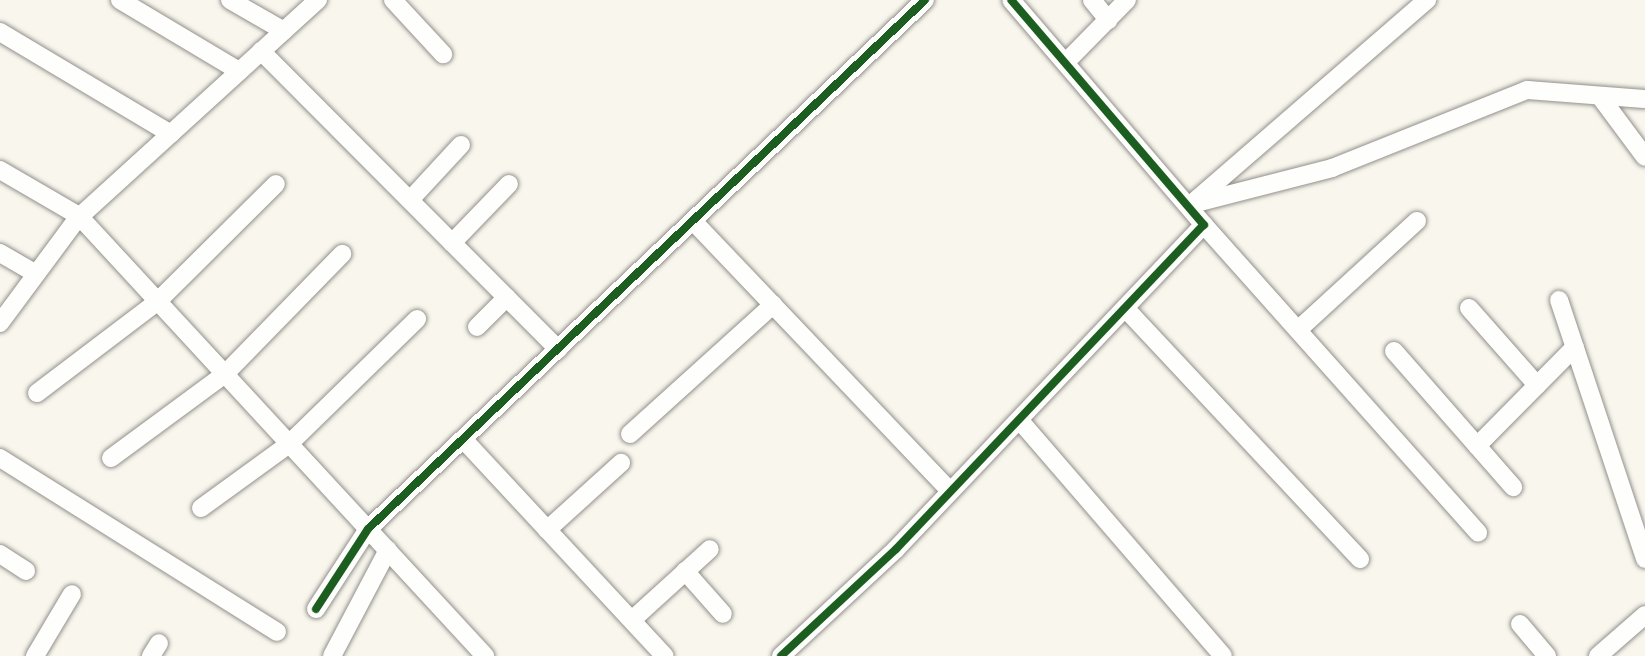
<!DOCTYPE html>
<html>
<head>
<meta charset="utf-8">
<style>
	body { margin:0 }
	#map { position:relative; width:1645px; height:656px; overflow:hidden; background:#f9f6ed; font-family:"IBM Plex Serif",serif }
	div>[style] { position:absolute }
	.roads { filter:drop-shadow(0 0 2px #92908c) drop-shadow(0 0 2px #92908c) }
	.street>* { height:18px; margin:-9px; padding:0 9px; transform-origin:9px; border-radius:9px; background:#fefefc }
	.cycleway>* { height:8px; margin:-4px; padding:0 4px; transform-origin:4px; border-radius:4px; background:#1b5e20 }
	span { translate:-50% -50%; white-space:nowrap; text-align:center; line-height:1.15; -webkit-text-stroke:8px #fff; paint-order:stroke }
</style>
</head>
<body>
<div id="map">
	<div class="roads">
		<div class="street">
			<div style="left:120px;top:0;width:139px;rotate:30.8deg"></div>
			<div style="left:230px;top:0;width:62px;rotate:29.9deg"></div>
			<div style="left:393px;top:0;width:74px;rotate:47.2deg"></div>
			<div style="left:1092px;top:0;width:26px;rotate:51deg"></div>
			<div style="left:0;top:32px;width:199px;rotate:30.8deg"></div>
			<div style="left:261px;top:51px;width:421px;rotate:45.1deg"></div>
			<div style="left:1066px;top:62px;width:87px;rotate:-45.5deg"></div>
			<div style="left:1602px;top:99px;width:72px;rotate:53.4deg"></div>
			<div style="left:0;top:170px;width:91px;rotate:30.2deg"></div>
			<div style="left:79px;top:216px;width:599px;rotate:47.3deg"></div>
			<div style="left:410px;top:200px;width:75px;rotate:-47.2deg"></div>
			<div style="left:1196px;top:200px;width:306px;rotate:-40.9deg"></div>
			<div style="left:1192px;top:204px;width:145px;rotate:-14.4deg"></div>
			<div style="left:1332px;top:168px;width:210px;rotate:-21.8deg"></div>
			<div style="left:1527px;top:90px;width:118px;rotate:4.4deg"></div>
			<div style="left:693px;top:221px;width:373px;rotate:46.4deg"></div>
			<div style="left:1204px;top:225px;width:412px;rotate:48.3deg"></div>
			<div style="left:452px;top:243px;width:82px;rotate:-46deg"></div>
			<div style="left:0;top:253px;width:38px;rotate:30deg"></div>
			<div style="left:1559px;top:300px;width:273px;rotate:71.6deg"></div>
			<div style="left:1125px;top:308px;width:344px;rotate:46.9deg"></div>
			<div style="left:1469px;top:308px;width:103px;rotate:48.6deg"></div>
			<div style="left:0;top:323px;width:129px;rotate:-53.5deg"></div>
			<div style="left:77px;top:219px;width:326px;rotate:-42.3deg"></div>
			<div style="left:477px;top:327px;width:42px;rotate:-45deg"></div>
			<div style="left:1299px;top:329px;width:160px;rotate:-42.5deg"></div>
			<div style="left:1394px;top:351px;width:181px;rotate:48.8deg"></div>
			<div style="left:37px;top:393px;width:152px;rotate:-37.2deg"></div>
			<div style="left:158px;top:301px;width:166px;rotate:-44.8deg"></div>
			<div style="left:1021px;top:422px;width:309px;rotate:49.2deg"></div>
			<div style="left:630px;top:434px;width:193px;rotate:-42.1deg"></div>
			<div style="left:463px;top:439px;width:296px;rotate:47.1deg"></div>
			<div style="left:1477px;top:446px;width:139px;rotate:-45.3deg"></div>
			<div style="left:0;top:458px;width:327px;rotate:32.1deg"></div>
			<div style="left:111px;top:458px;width:142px;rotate:-36.4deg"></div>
			<div style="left:225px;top:374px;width:168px;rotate:-45.7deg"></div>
			<div style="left:201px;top:508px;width:109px;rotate:-36deg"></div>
			<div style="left:289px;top:444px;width:179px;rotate:-44.3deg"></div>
			<div style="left:547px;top:530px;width:100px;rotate:-42.2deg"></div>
			<div style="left:0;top:554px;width:31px;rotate:33deg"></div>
			<div style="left:685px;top:571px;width:57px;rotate:48.5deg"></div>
			<div style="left:316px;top:609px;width:95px;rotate:-57deg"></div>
			<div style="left:368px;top:529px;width:768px;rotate:-43.52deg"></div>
			<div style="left:632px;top:620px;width:105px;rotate:-42.3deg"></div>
			<div style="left:1520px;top:624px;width:42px;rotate:49.8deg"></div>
			<div style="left:35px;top:656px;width:72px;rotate:-59.2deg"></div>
			<div style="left:151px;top:656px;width:15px;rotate:-58deg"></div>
			<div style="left:332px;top:656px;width:120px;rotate:-62.2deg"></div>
			<div style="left:781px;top:656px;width:157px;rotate:-42.9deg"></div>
			<div style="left:896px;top:549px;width:447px;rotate:-46.5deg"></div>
			<div style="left:1204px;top:225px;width:296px;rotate:-130.6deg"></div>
			<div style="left:1598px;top:656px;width:62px;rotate:-41.1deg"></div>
		</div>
	</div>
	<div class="cycleway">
		<div style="left:316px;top:609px;width:95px;rotate:-57deg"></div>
		<div style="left:368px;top:529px;width:768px;rotate:-43.52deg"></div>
		<div style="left:781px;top:656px;width:157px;rotate:-42.9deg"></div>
		<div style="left:896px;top:549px;width:447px;rotate:-46.5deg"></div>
		<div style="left:1204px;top:225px;width:296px;rotate:-130.6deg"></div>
	</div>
</div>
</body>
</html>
